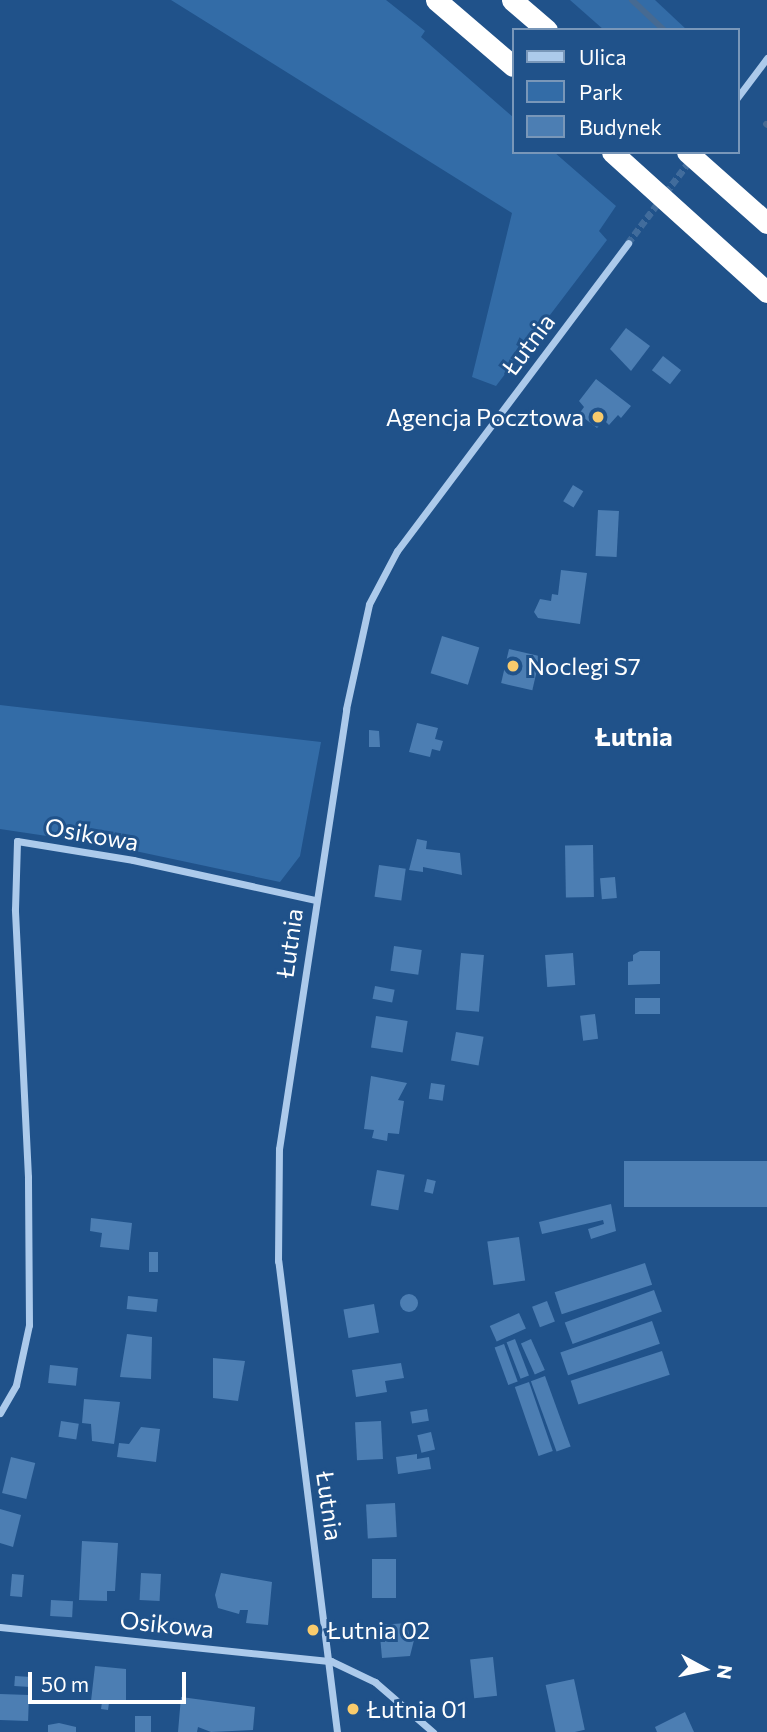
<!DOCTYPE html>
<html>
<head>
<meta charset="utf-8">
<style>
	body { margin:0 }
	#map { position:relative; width:767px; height:1732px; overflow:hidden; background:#20528a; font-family:Commissioner,sans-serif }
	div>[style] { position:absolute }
	.green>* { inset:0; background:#336ca7 }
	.stream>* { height:6px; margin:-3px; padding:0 3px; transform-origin:3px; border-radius:3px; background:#466a92 }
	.building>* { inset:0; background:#4c7eb3; transform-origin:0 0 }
	.round { border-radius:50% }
	.minor-tunnel>* { height:7px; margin-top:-3.5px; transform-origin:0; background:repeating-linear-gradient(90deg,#416c9c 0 7px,transparent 0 10.5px) }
	.minor>* { height:7px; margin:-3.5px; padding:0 3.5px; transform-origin:3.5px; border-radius:3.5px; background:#accaeb }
	.motorway>* { height:21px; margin:-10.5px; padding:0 10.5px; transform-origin:10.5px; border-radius:10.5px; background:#fff }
	.dots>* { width:19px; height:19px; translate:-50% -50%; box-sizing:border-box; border:4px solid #20528a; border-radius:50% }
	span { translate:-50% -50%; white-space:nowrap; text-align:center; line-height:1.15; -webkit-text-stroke:6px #20528a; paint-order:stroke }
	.street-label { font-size:24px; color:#fff }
	.poi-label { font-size:24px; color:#fff }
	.right { translate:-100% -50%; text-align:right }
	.left { translate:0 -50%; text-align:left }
	.neighbourhood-label { font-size:26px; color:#fff; font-weight:700 }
	.legend { position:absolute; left:512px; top:28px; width:228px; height:126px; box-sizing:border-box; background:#20528a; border:2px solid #7997b9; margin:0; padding:9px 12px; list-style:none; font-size:21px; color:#fff }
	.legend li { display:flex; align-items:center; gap:14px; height:35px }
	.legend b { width:35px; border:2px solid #7997b9 }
	.north { position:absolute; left:669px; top:1634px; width:70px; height:70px; -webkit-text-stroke:5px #20528a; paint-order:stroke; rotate:98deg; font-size:19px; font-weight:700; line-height:28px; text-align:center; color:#fff }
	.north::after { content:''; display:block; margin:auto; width:24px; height:32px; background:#fff; clip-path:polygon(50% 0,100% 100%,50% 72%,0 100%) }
	.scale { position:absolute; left:28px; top:1672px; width:158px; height:32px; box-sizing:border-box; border:4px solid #fff; border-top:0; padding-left:9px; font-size:21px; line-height:24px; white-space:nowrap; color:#fff; -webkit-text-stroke:5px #20528a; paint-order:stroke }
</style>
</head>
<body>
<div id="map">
	<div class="green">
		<div style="clip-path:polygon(171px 0,386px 0,425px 31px,421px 37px,513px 117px,513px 152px,554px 152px,616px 206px,599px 231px,607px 240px,496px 386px,472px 377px,512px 213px)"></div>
		<div style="clip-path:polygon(570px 0,655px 0,687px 30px,604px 30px)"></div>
		<div style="clip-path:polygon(0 705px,321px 742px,300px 856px,280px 882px,107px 845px,0 829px)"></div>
	</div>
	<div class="stream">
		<div style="left:632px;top:0;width:44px;rotate:43.2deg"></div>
		<div style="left:766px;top:124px;width:1px;rotate:45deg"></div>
	</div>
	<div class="building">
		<div style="clip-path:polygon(626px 328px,650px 346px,631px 371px,610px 349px)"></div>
		<div style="left:663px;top:356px;width:23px;height:18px;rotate:38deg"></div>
		<div style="clip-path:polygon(596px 379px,631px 406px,621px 418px,618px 415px,609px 425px,604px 420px,597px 428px,579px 414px,584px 407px,579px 401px)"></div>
		<div style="left:573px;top:485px;width:12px;height:19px;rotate:31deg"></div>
		<div style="left:598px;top:510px;width:21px;height:46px;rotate:3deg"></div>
		<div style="clip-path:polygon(561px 570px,587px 573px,580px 624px,538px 618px,534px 612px,540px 599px,551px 601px,552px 594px,558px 595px)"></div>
		<div style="left:442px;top:636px;width:39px;height:39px;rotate:17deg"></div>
		<div style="left:509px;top:649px;width:32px;height:35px;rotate:13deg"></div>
		<div style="clip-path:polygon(417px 723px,438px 728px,435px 739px,443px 741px,440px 751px,432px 749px,430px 757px,409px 752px)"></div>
		<div style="clip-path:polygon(369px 730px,379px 731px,380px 747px,369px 747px)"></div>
		<div style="clip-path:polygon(417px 839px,427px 841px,426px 849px,460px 853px,462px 875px,423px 867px,423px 872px,409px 870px)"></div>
		<div style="left:593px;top:845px;width:52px;height:28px;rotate:89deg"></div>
		<div style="left:379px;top:865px;width:27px;height:32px;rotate:8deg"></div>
		<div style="left:615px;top:877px;width:21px;height:15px;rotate:85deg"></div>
		<div style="left:394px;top:946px;width:28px;height:25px;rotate:8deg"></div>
		<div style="clip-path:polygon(640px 951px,660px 951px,660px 984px,628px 985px,628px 962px,633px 961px,633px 955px)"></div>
		<div style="left:461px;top:953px;width:23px;height:57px;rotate:5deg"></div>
		<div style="left:573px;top:953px;width:32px;height:28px;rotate:86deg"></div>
		<div style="left:375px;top:986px;width:20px;height:13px;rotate:11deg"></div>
		<div style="left:635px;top:998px;width:25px;height:16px"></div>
		<div style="left:595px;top:1014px;width:25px;height:15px;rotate:83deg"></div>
		<div style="left:376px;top:1016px;width:32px;height:32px;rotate:9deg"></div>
		<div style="left:456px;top:1032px;width:28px;height:29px;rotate:10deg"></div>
		<div style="clip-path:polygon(371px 1076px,407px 1083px,398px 1100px,404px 1101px,399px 1134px,388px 1133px,387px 1141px,372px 1138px,374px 1130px,364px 1129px)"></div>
		<div style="left:431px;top:1083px;width:14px;height:16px;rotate:8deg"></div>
		<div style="left:767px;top:1161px;width:46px;height:143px;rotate:90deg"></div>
		<div style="left:377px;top:1170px;width:28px;height:36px;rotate:10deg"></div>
		<div style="left:427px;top:1179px;width:9px;height:13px;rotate:13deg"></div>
		<div style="clip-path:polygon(611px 1204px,616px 1231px,591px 1239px,588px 1229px,604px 1224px,603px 1220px,542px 1234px,539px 1222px)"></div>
		<div style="clip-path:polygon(91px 1218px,132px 1223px,129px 1250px,100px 1247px,102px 1233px,90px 1231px)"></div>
		<div style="left:519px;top:1237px;width:44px;height:32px;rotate:82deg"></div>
		<div style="left:149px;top:1252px;width:9px;height:20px"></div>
		<div style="left:645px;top:1263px;width:23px;height:95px;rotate:72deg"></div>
		<div style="left:654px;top:1290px;width:23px;height:95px;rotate:70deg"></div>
		<div class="round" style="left:400px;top:1294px;width:18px;height:18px"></div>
		<div style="left:128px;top:1296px;width:30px;height:13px;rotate:6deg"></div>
		<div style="left:547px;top:1301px;width:22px;height:16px;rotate:69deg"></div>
		<div style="left:374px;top:1304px;width:29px;height:31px;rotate:80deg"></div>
		<div style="left:519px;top:1313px;width:17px;height:32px;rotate:66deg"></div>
		<div style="left:652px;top:1321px;width:24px;height:97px;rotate:71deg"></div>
		<div style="clip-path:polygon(127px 1334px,152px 1337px,151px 1379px,120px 1377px)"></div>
		<div style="left:515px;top:1339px;width:39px;height:9px;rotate:69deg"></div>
		<div style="left:531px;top:1339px;width:34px;height:11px;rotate:66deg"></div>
		<div style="left:504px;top:1344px;width:40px;height:10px;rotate:70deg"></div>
		<div style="left:662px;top:1351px;width:25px;height:96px;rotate:72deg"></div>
		<div style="clip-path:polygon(213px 1358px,245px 1361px,238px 1401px,213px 1398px)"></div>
		<div style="clip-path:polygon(401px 1363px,404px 1378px,385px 1381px,387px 1392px,356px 1397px,352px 1370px)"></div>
		<div style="left:50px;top:1365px;width:28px;height:18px;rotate:6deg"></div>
		<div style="left:545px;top:1376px;width:75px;height:15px;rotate:70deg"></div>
		<div style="left:529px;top:1382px;width:73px;height:15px;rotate:71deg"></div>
		<div style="clip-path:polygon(84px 1399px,120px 1402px,114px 1444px,92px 1441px,91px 1424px,82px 1423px)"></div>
		<div style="left:427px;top:1409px;width:12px;height:17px;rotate:81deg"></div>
		<div style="left:61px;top:1421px;width:18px;height:16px;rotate:9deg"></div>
		<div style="left:381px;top:1421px;width:38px;height:26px;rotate:87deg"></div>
		<div style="clip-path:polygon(141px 1427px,160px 1429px,156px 1462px,117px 1457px,119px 1443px,129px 1444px)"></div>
		<div style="left:431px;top:1432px;width:18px;height:14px;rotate:77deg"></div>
		<div style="clip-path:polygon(417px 1454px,417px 1459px,429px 1457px,431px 1469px,398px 1474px,396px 1457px)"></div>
		<div style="left:11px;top:1457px;width:25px;height:37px;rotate:14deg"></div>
		<div style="left:395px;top:1503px;width:34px;height:29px;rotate:87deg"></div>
		<div style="clip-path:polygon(0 1509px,21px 1515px,13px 1547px,0 1543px)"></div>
		<div style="clip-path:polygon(82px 1541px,118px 1543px,115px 1591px,107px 1591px,107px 1601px,79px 1600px)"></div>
		<div style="left:372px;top:1559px;width:24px;height:39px"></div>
		<div style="left:141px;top:1573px;width:20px;height:27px;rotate:3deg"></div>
		<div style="clip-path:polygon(221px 1573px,272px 1582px,268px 1625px,246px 1623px,248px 1610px,240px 1610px,239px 1614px,218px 1608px,215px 1595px)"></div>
		<div style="left:12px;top:1574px;width:12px;height:22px;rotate:5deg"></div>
		<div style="left:51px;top:1600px;width:22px;height:16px;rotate:3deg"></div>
		<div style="clip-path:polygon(407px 1623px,409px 1636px,415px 1636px,410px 1656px,382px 1658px,379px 1625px)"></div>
		<div style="left:493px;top:1657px;width:39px;height:23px;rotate:84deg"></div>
		<div style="clip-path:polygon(95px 1666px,126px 1669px,126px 1704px,109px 1703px,108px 1710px,101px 1709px,102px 1702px,91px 1701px)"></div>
		<div style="left:15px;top:1676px;width:16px;height:10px;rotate:4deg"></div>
		<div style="left:574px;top:1679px;width:52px;height:29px;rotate:78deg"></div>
		<div style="left:0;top:1694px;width:29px;height:26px;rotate:2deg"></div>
		<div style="clip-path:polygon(181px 1697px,255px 1707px,253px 1730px,211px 1732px,198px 1727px,197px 1732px,178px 1732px)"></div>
		<div style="clip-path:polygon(685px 1712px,694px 1732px,657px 1732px,655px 1727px)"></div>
		<div style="left:135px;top:1716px;width:16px;height:16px"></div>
		<div style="clip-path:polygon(59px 1723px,76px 1727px,76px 1732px,48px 1732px,48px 1725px)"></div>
	</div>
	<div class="minor-tunnel">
		<div style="left:628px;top:243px;width:105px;rotate:-53.1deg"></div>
	</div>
	<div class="minor">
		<div style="left:737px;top:98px;width:50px;rotate:-53.1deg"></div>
		<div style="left:0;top:1413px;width:32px;rotate:-60deg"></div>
		<div style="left:16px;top:1385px;width:61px;rotate:-77.8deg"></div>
		<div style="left:29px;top:1325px;width:148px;rotate:-90.4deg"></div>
		<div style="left:28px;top:1177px;width:268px;rotate:-92.8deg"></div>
		<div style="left:15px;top:909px;width:68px;rotate:-88.3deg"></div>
		<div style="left:17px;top:841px;width:118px;rotate:9.3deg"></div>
		<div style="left:133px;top:860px;width:186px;rotate:12.4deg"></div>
		<div style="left:0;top:1627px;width:333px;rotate:5.9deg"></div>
		<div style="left:331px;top:1661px;width:49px;rotate:25.5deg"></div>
		<div style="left:375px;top:1682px;width:77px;rotate:40.8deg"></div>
		<div style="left:337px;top:1732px;width:475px;rotate:-97.1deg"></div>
		<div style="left:278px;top:1261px;width:112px;rotate:-89.5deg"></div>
		<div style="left:279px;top:1149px;width:445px;rotate:-81.3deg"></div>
		<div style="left:346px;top:709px;width:107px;rotate:-77.6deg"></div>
		<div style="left:369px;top:604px;width:60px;rotate:-62.2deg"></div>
		<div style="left:397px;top:551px;width:385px;rotate:-53.1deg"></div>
	</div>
	<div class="motorway">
		<div style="left:436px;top:0;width:101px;rotate:40.6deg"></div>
		<div style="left:512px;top:0;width:46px;rotate:40.6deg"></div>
		<div style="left:612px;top:152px;width:209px;rotate:42.1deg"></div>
		<div style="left:687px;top:152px;width:107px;rotate:41.6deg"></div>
	</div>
	<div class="dots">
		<div style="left:598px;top:417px;background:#f9cb6c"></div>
		<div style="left:513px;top:666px;background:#f9cb6c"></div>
		<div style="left:313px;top:1630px;background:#f9cb6c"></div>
		<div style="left:353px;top:1709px;background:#f9cb6c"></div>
	</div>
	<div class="street-label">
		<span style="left:528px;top:344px;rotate:-53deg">Łutnia</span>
		<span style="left:92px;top:834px;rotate:10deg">Osikowa</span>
		<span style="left:289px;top:943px;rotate:-82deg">Łutnia</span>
		<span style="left:330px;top:1506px;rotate:82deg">Łutnia</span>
		<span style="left:167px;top:1624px;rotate:6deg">Osikowa</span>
	</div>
	<div class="poi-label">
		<span class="right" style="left:584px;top:417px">Agencja Pocztowa</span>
		<span class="left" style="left:527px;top:666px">Noclegi S7</span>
		<span class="left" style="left:327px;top:1630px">Łutnia 02</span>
		<span class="left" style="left:367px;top:1709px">Łutnia 01</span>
	</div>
	<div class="neighbourhood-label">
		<span style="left:634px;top:736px">Łutnia</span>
	</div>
	<ul class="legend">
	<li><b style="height:9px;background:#accaeb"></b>Ulica</li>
	<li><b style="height:19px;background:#336ca7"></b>Park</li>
	<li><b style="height:19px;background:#4c7eb3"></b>Budynek</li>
	</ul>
	<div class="north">N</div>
	<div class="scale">50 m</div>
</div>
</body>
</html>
